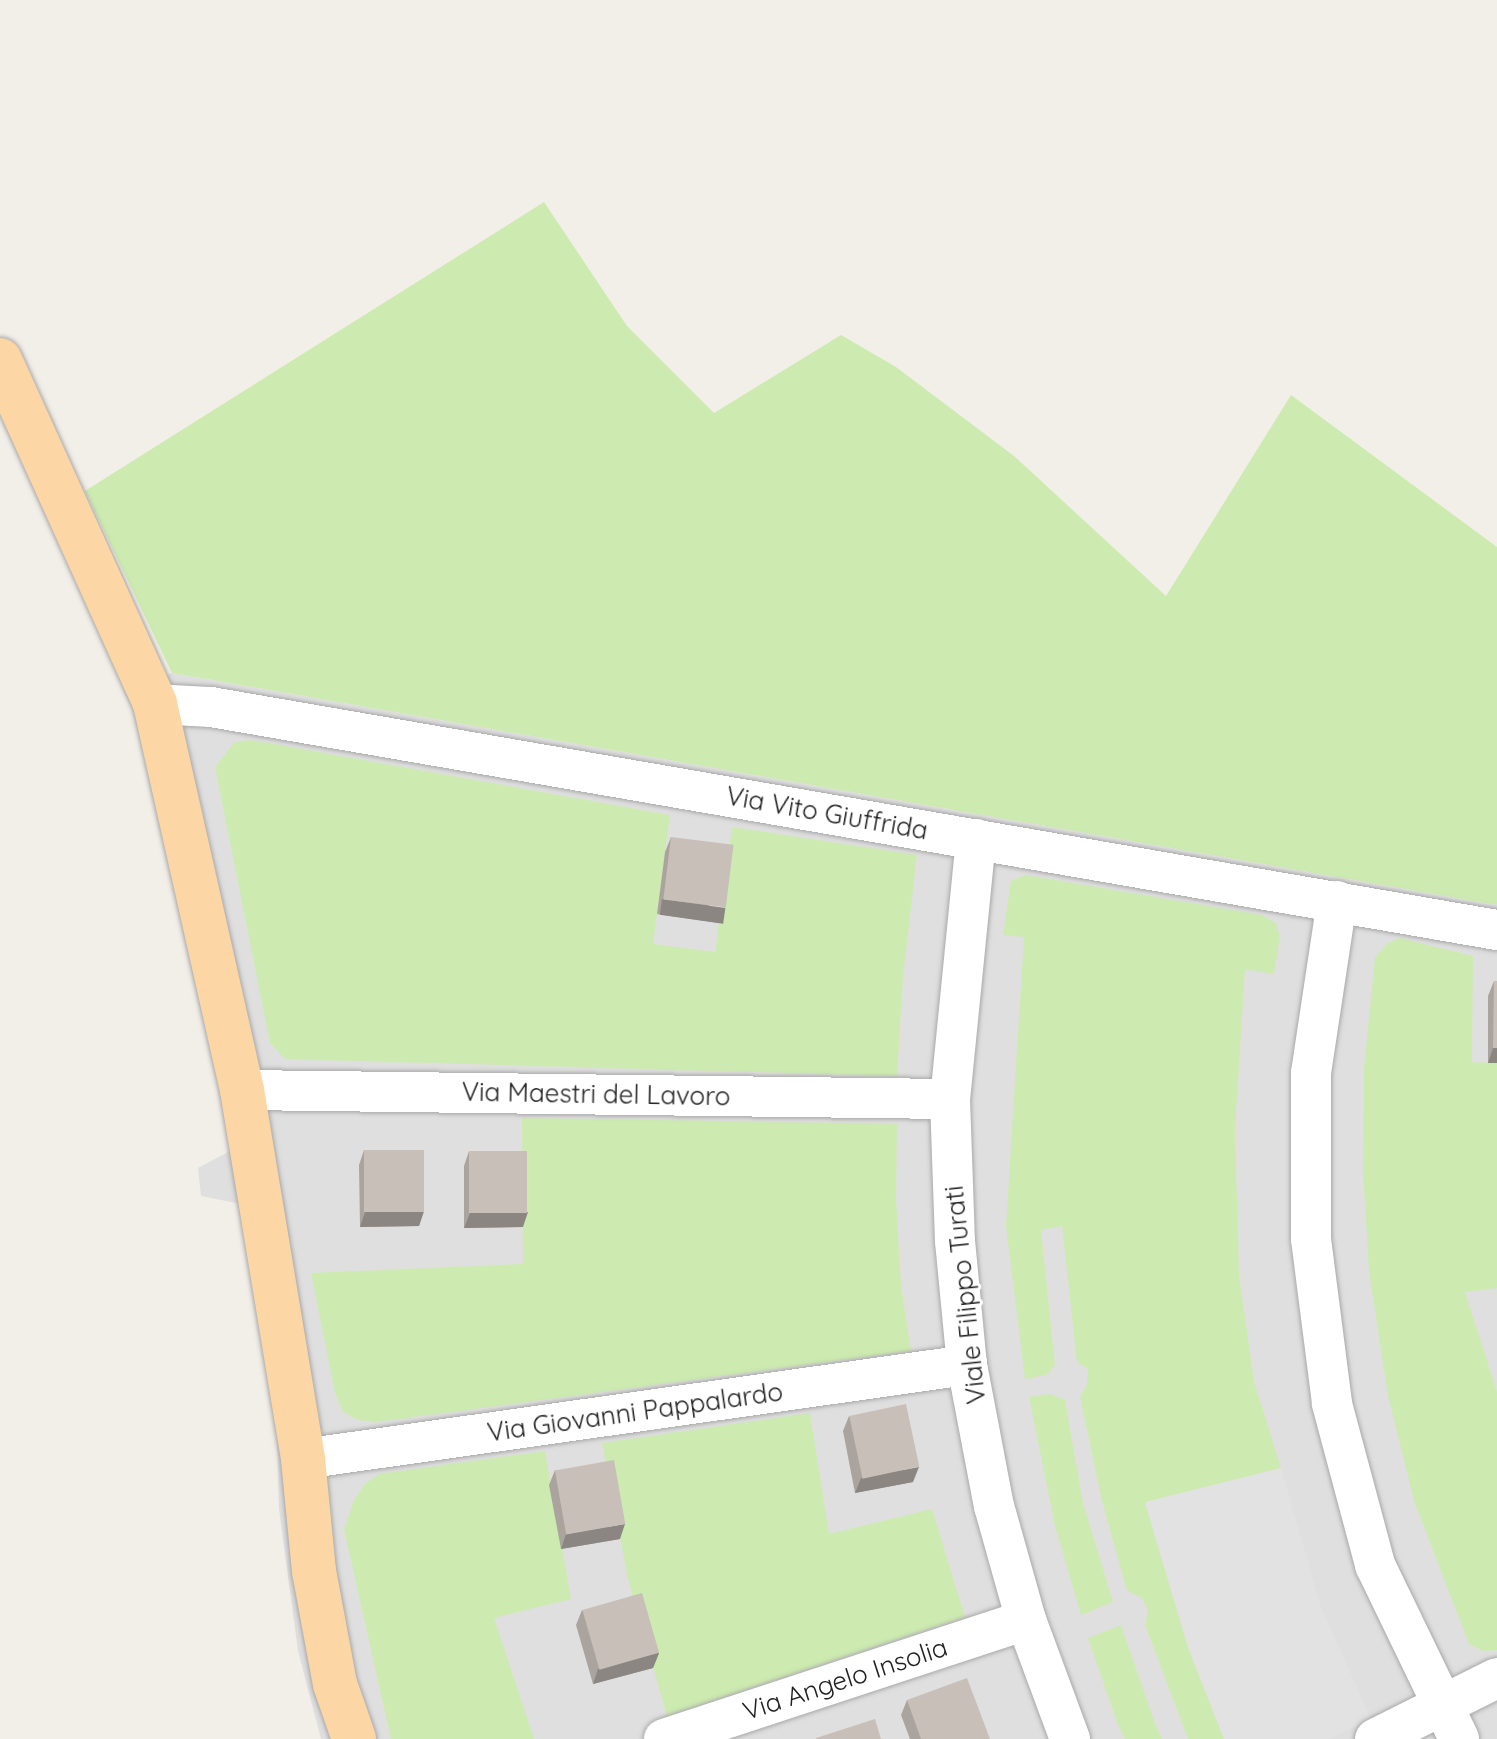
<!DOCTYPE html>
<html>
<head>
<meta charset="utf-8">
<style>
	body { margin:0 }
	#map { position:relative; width:1497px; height:1739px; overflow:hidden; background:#f2efe9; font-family:Quicksand,sans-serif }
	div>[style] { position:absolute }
	.residential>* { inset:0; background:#e0dfdf }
	.grass>* { inset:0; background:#cdebb0 }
	.parking>* { inset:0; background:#e2e2e2 }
	.roads { filter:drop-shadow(0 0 2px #a9a9a9) drop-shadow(0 0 2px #a9a9a9) }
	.minor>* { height:40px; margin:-20px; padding:0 20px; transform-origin:20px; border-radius:20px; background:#fff }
	.major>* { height:44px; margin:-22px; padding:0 22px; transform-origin:22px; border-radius:22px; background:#fcd6a4 }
	.wall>* { inset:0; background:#aba49e }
	.shaded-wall>* { inset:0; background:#8b8681; transform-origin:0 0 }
	.building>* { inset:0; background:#c7bfb8; transform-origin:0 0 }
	span { translate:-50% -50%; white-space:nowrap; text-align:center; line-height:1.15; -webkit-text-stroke:6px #fff; paint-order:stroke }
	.street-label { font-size:26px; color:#222 }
</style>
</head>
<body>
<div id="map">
	<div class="residential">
		<div style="clip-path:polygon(172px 673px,1497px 905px,1497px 1739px,321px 1739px,298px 1651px,279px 1509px,276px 1404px,241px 1204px,201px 1196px,198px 1168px,232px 1150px,159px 799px,132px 707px,124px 692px)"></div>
	</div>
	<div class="grass">
		<div style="clip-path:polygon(544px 202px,627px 326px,714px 413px,841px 335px,896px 367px,1014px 456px,1166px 596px,1291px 395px,1497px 547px,1497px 905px,172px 673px,85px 491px)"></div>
		<div style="clip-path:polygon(251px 740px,670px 815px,653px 944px,715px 952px,732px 827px,917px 855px,903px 977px,897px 1076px,285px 1059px,270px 1043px,215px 767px,235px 742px)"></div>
		<div style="clip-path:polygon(1025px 875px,1261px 915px,1276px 923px,1280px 937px,1274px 974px,1245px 969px,1235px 1130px,1239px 1275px,1254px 1381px,1281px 1468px,1145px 1503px,1188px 1647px,1224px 1739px,1188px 1739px,1145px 1625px,1148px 1610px,1142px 1598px,1127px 1591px,1102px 1501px,1080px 1397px,1087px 1384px,1088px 1369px,1077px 1362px,1062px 1226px,1041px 1230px,1055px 1365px,1047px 1375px,1025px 1379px,1006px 1226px,1024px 937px,1003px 935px,1011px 881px)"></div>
		<div style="clip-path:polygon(1399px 938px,1473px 956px,1472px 1062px,1497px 1063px,1497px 1288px,1465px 1292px,1497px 1392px,1497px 1650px,1483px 1651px,1469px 1644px,1414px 1501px,1388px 1396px,1369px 1271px,1363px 1171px,1364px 1068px,1375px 957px,1387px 944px)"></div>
		<div style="clip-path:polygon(522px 1118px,897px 1124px,896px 1199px,901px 1286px,911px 1351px,377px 1422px,358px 1420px,343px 1412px,335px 1393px,311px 1273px,523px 1264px)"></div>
		<div style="clip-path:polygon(1050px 1394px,1065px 1400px,1083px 1503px,1113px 1602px,1081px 1615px,1055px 1526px,1029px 1397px)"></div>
		<div style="clip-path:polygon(810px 1413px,829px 1534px,932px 1509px,965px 1617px,667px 1716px,628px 1579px,602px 1443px)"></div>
		<div style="clip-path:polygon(545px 1451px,571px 1599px,494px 1618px,534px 1739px,391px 1739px,344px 1529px,354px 1500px,365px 1484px,379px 1474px)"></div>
		<div style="clip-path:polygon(1121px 1625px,1156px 1726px,1162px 1739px,1125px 1739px,1118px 1725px,1088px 1638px)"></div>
	</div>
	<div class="parking">
		<div style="clip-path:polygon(1281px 1468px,1321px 1607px,1371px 1719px,1328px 1739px,1224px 1739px,1188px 1647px,1145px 1502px)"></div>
	</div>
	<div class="roads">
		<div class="minor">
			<div style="left:155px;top:704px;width:56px;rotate:3.1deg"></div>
			<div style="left:211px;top:707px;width:1305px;rotate:9.84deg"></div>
			<div style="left:976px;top:839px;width:261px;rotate:95.7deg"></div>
			<div style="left:950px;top:1099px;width:142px;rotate:88deg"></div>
			<div style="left:955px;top:1241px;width:125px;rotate:84.5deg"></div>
			<div style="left:967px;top:1365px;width:144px;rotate:79.2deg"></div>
			<div style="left:994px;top:1506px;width:118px;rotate:74.3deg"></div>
			<div style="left:1026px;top:1620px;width:127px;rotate:69.7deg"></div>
			<div style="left:1337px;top:901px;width:174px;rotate:98.6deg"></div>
			<div style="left:1311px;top:1073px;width:166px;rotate:90deg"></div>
			<div style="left:1311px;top:1239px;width:166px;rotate:82.7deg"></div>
			<div style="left:1332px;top:1404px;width:167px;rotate:75deg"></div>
			<div style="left:1375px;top:1565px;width:193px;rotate:64.2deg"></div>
			<div style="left:242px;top:1090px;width:708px;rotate:0.73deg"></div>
			<div style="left:303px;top:1459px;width:671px;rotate:-8.06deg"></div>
			<div style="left:664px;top:1739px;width:381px;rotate:-18.2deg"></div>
			<div style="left:1375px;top:1739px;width:136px;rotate:-26.6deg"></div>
		</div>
		<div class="major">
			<div style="left:0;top:360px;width:377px;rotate:65.7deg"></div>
			<div style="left:155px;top:704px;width:396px;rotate:77.3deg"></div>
			<div style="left:242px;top:1090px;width:374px;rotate:80.6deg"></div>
			<div style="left:303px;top:1459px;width:113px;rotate:84.4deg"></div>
			<div style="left:314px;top:1571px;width:115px;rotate:79.5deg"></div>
			<div style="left:335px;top:1684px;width:58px;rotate:70.9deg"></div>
		</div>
	</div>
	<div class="wall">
		<div style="clip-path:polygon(671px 837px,719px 923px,657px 914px,665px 852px)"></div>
		<div style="clip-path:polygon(1494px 981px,1497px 1063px,1488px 1063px,1488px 996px)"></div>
		<div style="clip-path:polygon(364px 1150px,424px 1211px,419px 1226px,360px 1227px,359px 1165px)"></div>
		<div style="clip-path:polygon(469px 1151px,523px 1227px,464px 1228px,464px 1166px)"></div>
		<div style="clip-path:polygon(849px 1416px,913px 1482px,855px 1493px,843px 1431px)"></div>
		<div style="clip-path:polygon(555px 1470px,620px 1539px,561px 1549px,549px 1485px)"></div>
		<div style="clip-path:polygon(582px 1610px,659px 1653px,653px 1668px,593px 1684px,576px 1625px)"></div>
		<div style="clip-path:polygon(907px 1700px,990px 1739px,910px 1739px,901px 1715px)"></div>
	</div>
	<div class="shaded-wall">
		<div style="left:662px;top:899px;width:64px;height:16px;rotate:8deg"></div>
		<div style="clip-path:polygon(1493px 1048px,1497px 1048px,1497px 1063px,1488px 1063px)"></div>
		<div style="clip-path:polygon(424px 1211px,419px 1226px,360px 1227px,365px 1212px)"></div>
		<div style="clip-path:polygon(528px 1212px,523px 1227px,464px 1228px,470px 1213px)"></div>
		<div style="clip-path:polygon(919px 1467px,913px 1482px,855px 1493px,861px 1478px)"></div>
		<div style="clip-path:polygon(625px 1524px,620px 1539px,561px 1549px,566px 1534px)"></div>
		<div style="clip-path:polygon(659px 1653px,653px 1668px,593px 1684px,598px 1669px)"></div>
	</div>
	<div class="building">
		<div style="left:671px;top:837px;width:63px;height:63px;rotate:7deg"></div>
		<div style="clip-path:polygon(1494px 981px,1497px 981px,1497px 1048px,1493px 1048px)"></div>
		<div style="left:364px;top:1150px;width:60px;height:62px"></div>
		<div style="left:469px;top:1151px;width:58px;height:62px"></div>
		<div style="left:906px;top:1404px;width:64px;height:58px;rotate:78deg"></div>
		<div style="left:614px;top:1460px;width:65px;height:60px;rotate:80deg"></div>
		<div style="left:642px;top:1593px;width:62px;height:62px;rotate:74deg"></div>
		<div style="clip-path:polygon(967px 1678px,990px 1739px,921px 1739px,907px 1700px)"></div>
		<div style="clip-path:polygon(875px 1719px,881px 1739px,816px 1739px,816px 1738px)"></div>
	</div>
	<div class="street-label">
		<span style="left:827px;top:813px;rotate:10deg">Via Vito Giuffrida</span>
		<span style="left:596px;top:1094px;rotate:1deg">Via Maestri del Lavoro</span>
		<span style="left:965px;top:1295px;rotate:-96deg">Viale Filippo Turati</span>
		<span style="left:635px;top:1412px;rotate:-8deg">Via Giovanni Pappalardo</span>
		<span style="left:845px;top:1679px;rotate:-18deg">Via Angelo Insolia</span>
	</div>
</div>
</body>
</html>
